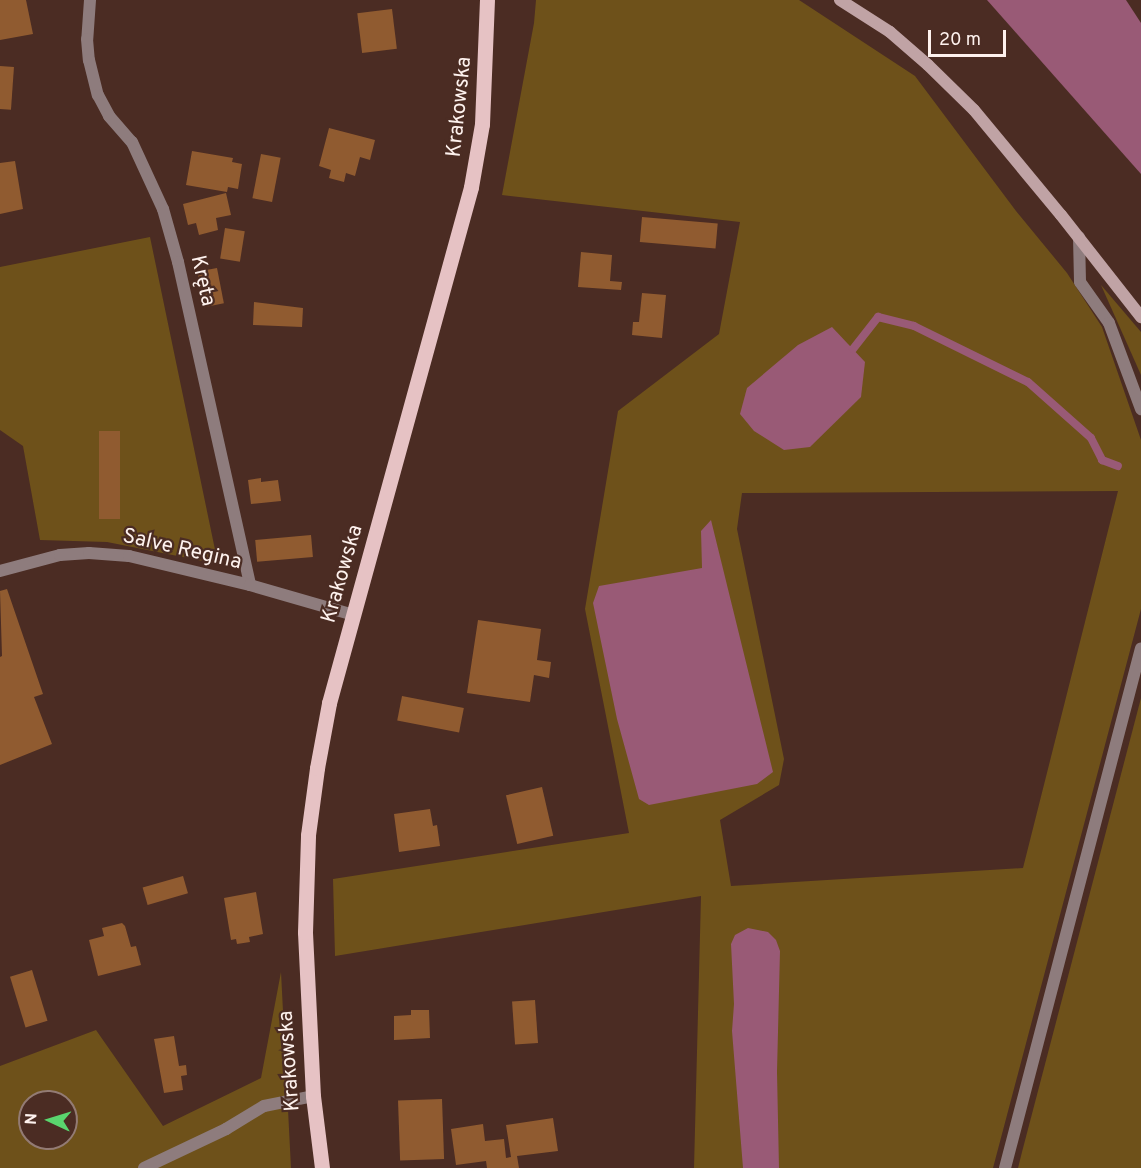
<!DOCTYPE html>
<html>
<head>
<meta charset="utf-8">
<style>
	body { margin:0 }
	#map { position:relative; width:1141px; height:1168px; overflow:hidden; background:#4b2c23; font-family:Overpass,sans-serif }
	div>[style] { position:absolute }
	.green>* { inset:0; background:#6e511a }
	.water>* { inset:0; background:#995a76 }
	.stream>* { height:8px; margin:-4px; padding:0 4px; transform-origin:4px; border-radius:4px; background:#995a76 }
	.building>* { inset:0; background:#905b30; transform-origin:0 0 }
	.lane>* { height:12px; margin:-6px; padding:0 6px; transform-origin:6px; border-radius:6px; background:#8e7c7d }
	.street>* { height:12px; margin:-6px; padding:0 6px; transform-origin:6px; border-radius:6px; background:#8e7c7d }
	.secondary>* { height:12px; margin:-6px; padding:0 6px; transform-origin:6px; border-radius:6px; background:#c0a3a5 }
	.primary>* { height:15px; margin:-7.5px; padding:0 7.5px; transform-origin:7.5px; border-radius:7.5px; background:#e6c2c4 }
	span { translate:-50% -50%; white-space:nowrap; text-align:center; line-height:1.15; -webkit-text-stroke:4.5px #4b2c23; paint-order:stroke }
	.street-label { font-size:21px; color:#fef2ee }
	.north { position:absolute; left:18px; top:1090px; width:60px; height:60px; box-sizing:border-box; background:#4b2c23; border:2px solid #937b74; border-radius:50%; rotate:274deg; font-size:16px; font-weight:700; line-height:24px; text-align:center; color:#fef2ee }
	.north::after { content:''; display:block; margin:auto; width:21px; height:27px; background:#5ad56e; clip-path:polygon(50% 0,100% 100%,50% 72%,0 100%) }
	.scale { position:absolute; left:928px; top:30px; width:78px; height:27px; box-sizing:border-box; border:3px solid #fef2ee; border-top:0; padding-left:8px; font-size:18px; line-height:21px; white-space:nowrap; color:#fef2ee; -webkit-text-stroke:4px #4b2c23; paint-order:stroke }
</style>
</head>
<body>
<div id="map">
	<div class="green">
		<div style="clip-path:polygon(evenodd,536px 0,799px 0,915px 76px,1016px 211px,1067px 273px,1102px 327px,1141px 440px,1141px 609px,993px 1168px,694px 1168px,701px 896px,335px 956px,333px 879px,629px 833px,585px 609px,618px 411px,719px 334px,740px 222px,502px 195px,534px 23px,536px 0,1118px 491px,1023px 868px,731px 886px,720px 820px,779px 785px,784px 759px,737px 529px,742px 493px,1118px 491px)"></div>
		<div style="clip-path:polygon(150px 237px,218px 564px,107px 542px,40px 540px,23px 446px,0 430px,0 267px)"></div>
		<div style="clip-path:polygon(1101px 285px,1141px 332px,1141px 375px)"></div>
		<div style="clip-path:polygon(1141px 698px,1141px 1168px,1018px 1168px,1022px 1152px)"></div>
		<div style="clip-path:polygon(evenodd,281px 972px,291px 1168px,0 1168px,0 1066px,96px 1030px,163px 1126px,261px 1078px,281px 972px,30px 1102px,66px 1102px,66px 1138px,30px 1138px,30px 1102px)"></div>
	</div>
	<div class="water">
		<div style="clip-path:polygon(987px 0,1126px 0,1141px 23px,1141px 174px)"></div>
		<div style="clip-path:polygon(832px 327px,865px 362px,861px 397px,810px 447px,784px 450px,754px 431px,740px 414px,747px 388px,798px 345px)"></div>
		<div style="clip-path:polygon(711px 520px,773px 772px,757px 784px,649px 805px,639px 799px,617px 719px,593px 603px,599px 586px,702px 568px,701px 531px)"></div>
		<div style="clip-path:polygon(748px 928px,768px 932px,776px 940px,780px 951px,777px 1072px,779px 1168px,743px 1168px,732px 1031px,734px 1004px,731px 944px,735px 935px)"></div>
	</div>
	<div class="stream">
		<div style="left:853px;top:349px;width:41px;rotate:-52deg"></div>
		<div style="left:878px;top:317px;width:37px;rotate:14deg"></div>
		<div style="left:914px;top:326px;width:127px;rotate:26.2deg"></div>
		<div style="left:1028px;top:382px;width:84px;rotate:41.6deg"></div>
		<div style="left:1091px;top:438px;width:25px;rotate:63deg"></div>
		<div style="left:1102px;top:460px;width:17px;rotate:21deg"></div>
	</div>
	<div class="building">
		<div style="clip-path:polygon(0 0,26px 0,33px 34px,0 40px)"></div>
		<div style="left:392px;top:9px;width:40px;height:35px;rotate:83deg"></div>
		<div style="left:0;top:66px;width:14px;height:43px;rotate:4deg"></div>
		<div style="clip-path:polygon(329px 128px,375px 140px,370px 160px,360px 157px,355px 176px,346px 173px,344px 182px,329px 178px,331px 170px,319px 166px)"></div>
		<div style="clip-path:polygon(192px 151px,233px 158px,232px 162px,242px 164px,238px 189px,228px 187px,227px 192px,186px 185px)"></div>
		<div style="left:261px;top:154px;width:20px;height:45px;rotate:11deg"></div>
		<div style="clip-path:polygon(15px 161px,23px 209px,0 214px,0 163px)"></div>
		<div style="clip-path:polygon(226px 193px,231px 215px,216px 218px,218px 230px,199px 235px,196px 223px,188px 225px,183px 204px)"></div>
		<div style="left:642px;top:217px;width:76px;height:25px;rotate:5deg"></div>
		<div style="left:225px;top:228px;width:20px;height:31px;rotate:9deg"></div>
		<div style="clip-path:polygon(581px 252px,612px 255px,610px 281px,622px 282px,621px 290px,578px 287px)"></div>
		<div style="left:217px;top:268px;width:36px;height:20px;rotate:79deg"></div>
		<div style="clip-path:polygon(642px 293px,666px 295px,662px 338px,632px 335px,633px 322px,639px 322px)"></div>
		<div style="clip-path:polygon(254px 302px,303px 308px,302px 327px,253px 325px)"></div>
		<div style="left:99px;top:431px;width:21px;height:88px"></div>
		<div style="clip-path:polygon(261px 478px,261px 482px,278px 480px,281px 501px,251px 504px,248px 480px)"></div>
		<div style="left:311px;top:535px;width:22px;height:56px;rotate:85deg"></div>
		<div style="clip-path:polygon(7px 589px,43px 694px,34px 697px,52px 744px,0 765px,0 657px,2px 656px,0 591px)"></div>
		<div style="clip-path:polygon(478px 620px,541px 629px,537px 660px,551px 662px,549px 678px,534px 675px,530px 702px,467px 693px)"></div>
		<div style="left:402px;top:696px;width:63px;height:25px;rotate:11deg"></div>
		<div style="left:542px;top:787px;width:50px;height:37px;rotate:77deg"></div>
		<div style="clip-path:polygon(430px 809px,433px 826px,437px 825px,440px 846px,399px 852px,394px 814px)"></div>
		<div style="left:183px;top:876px;width:18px;height:42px;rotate:74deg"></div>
		<div style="clip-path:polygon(256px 892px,263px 934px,249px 937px,250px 942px,237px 944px,236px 939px,231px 940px,224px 898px)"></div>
		<div style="clip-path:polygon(122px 923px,125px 926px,131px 947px,136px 946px,141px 965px,98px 976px,89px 940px,104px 936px,102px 928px)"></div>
		<div style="left:32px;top:970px;width:53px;height:23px;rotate:73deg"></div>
		<div style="left:535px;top:1000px;width:43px;height:23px;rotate:86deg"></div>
		<div style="clip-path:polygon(411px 1010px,429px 1010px,430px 1038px,394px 1040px,394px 1016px,411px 1015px)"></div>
		<div style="clip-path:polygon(174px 1036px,179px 1066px,186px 1065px,187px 1075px,181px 1076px,183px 1090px,164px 1093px,154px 1039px)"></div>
		<div style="left:442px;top:1099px;width:60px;height:44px;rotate:88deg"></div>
		<div style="clip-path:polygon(553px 1118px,558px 1151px,517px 1156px,519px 1168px,487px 1168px,486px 1161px,456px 1165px,451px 1129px,483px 1124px,485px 1141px,504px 1139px,506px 1158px,511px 1157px,506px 1125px)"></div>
	</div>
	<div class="lane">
		<div style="left:1079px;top:237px;width:45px;rotate:88.7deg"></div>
		<div style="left:1080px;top:282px;width:50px;rotate:54.7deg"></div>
		<div style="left:1109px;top:323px;width:92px;rotate:69.6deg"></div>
		<div style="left:144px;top:1168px;width:91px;rotate:-25.4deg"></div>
		<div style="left:226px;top:1129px;width:44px;rotate:-31.2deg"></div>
		<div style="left:264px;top:1106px;width:50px;rotate:-11.5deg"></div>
		<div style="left:1005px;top:1168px;width:537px;rotate:-75.34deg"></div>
	</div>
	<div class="street">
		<div style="left:90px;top:0;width:39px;rotate:94deg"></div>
		<div style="left:87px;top:39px;width:21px;rotate:85deg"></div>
		<div style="left:89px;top:60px;width:36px;rotate:76deg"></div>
		<div style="left:98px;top:95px;width:24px;rotate:62deg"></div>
		<div style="left:109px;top:116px;width:35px;rotate:49deg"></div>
		<div style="left:132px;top:142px;width:74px;rotate:65.2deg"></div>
		<div style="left:163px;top:209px;width:55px;rotate:74.2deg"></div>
		<div style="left:178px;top:262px;width:331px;rotate:77.4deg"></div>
		<div style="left:0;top:571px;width:62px;rotate:-14.9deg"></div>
		<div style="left:60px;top:555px;width:29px;rotate:-4deg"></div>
		<div style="left:89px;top:553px;width:40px;rotate:4.3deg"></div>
		<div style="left:129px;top:556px;width:124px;rotate:13.5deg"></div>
		<div style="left:250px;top:585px;width:108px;rotate:16.1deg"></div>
	</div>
	<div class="secondary">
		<div style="left:840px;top:0;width:59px;rotate:32.6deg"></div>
		<div style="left:890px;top:32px;width:50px;rotate:41deg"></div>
		<div style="left:928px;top:65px;width:64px;rotate:44.4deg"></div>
		<div style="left:974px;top:110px;width:136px;rotate:50.4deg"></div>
		<div style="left:1061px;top:215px;width:130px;rotate:51.9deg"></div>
	</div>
	<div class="primary">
		<div style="left:322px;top:1168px;width:73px;rotate:-97.1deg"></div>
		<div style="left:313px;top:1096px;width:164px;rotate:-92.8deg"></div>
		<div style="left:305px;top:932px;width:97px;rotate:-88.2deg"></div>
		<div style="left:308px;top:835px;width:68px;rotate:-82.3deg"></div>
		<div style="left:317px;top:768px;width:66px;rotate:-79.5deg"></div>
		<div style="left:329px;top:703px;width:535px;rotate:-74.61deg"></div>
		<div style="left:471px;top:187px;width:64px;rotate:-80.1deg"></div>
		<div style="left:482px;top:124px;width:124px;rotate:-87.7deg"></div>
	</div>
	<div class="street-label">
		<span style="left:460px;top:107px;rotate:-84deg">Krakowska</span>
		<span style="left:202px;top:281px;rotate:77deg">Kręta</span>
		<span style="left:182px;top:550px;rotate:13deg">Salve Regina</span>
		<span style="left:343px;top:574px;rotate:-74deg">Krakowska</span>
		<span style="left:290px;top:1061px;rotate:-94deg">Krakowska</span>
	</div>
	<div class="north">N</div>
	<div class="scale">20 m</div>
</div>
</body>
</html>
